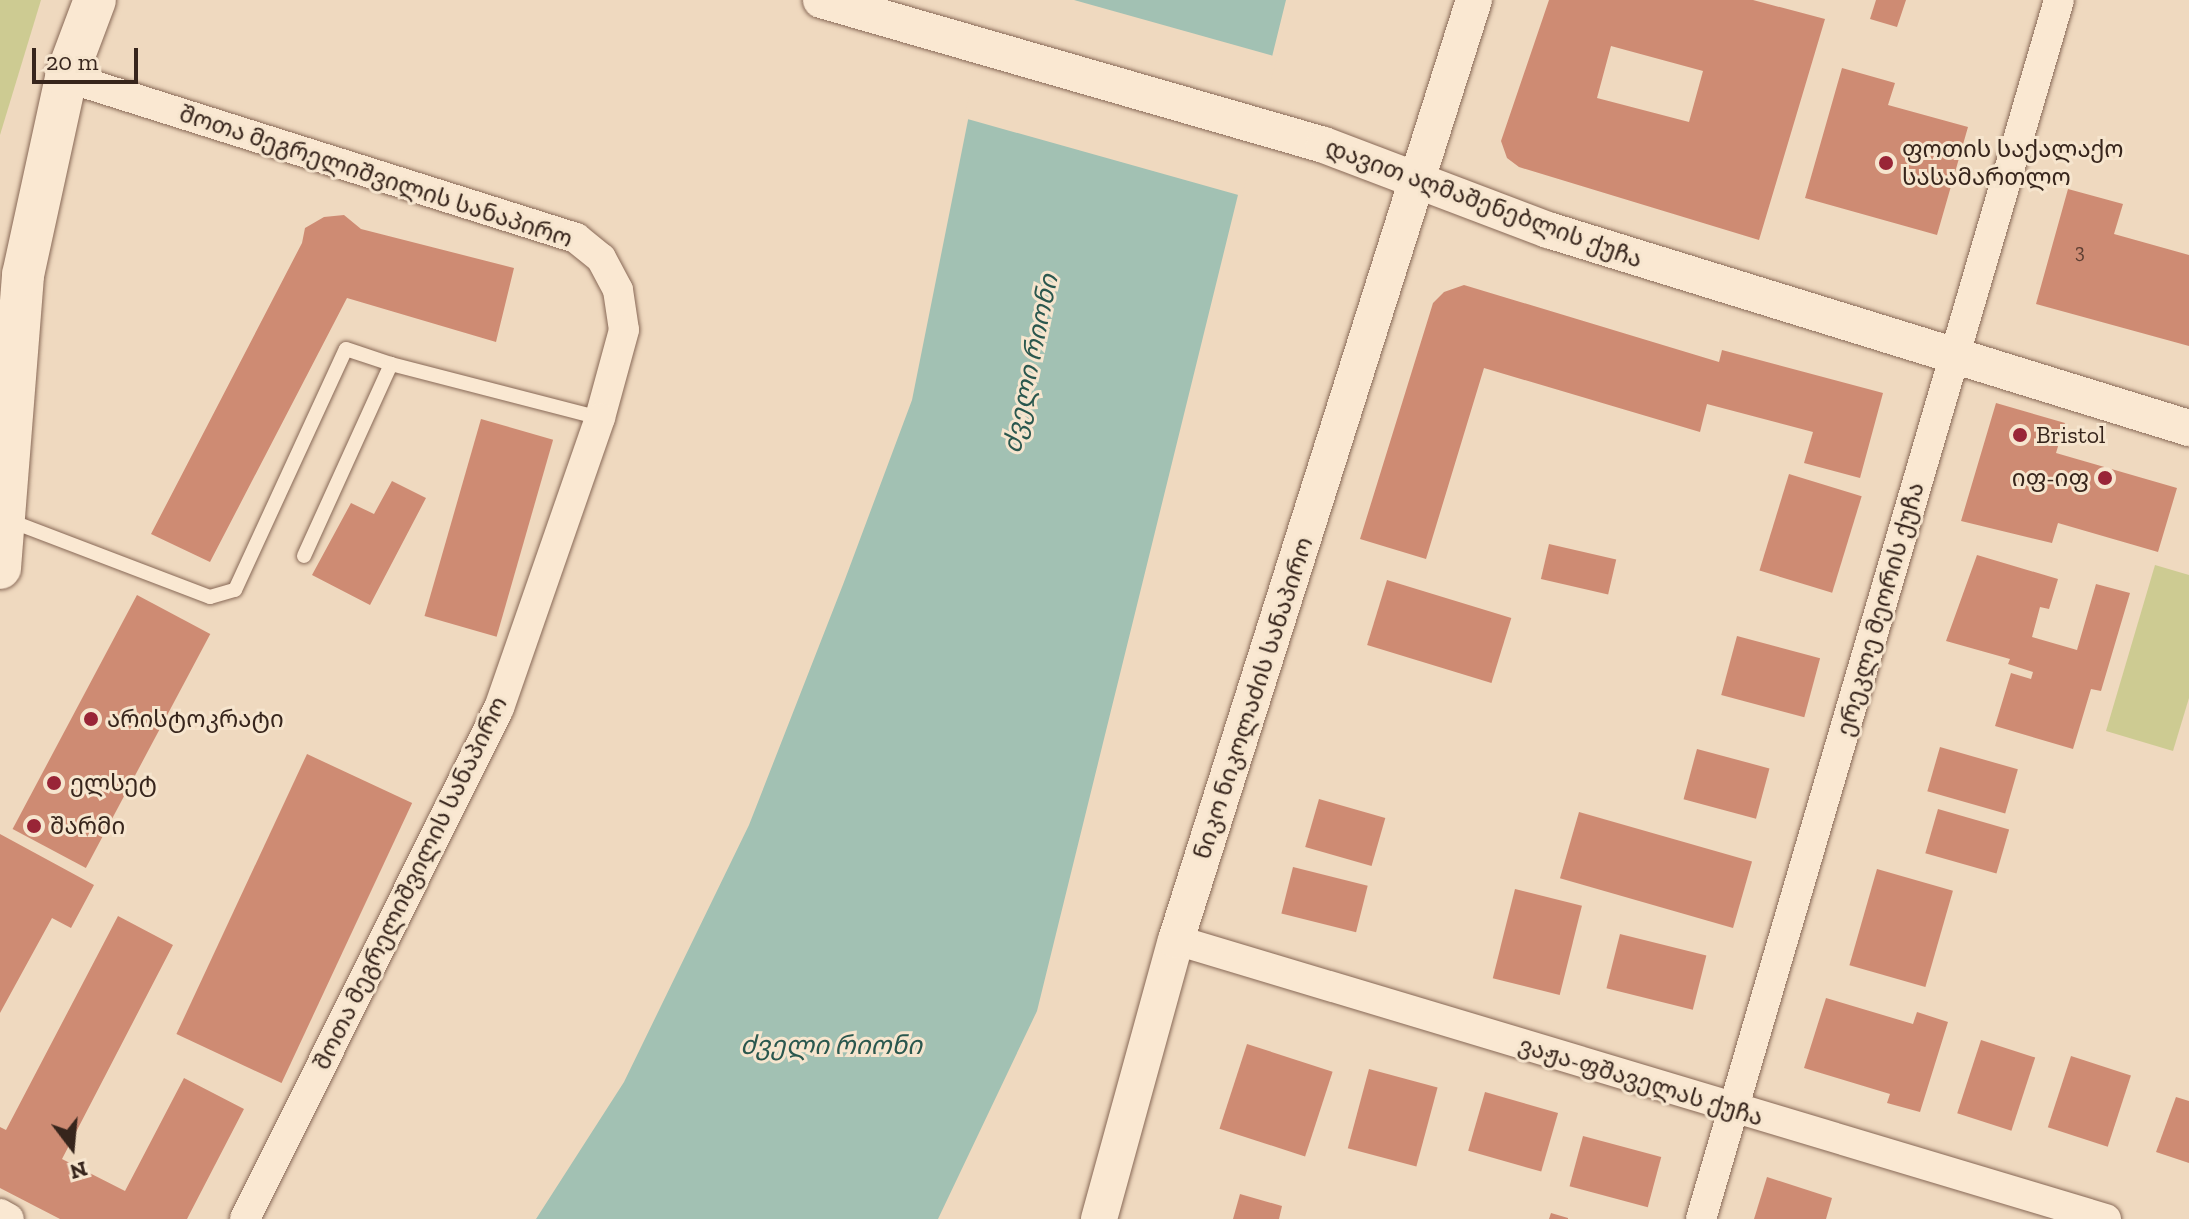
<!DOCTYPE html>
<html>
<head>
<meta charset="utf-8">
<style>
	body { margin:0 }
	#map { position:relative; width:2189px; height:1219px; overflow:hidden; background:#efd9bf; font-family:"Zilla Slab","Noto Sans Georgian",serif }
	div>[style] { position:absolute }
	.green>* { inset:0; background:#cdcb92 }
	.water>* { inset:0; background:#a2c1b3 }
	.pier>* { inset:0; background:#efd9bf }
	.building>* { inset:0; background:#ce8b73; transform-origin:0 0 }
	.roads { filter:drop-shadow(0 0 2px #886957) drop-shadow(0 0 2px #886957) }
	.service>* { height:14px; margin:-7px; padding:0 7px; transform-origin:7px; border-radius:7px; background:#fae8d2 }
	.minor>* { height:30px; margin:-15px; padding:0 15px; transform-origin:15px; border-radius:15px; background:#fae8d2 }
	.tertiary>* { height:36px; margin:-18px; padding:0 18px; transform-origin:18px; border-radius:18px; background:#fae8d2 }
	.secondary>* { height:42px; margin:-21px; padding:0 21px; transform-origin:21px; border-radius:21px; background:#fae8d2 }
	.dots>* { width:22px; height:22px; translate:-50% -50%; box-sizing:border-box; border:4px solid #f6e5ce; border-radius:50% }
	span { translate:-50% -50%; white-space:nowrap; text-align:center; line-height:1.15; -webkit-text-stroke:6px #f6e5ce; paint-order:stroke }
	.number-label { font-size:20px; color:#5d3e32 }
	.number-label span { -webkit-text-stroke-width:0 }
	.poi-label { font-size:24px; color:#37251c }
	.left { translate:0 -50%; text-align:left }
	.right { translate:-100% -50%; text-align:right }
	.street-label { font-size:24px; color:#37251c }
	.water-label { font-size:26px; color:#2a574e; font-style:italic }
	.north { position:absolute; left:32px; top:1107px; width:80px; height:80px; -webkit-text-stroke:6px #f6e5ce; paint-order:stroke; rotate:164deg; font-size:22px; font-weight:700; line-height:32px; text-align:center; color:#37251c }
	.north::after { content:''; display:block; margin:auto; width:28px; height:36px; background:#37251c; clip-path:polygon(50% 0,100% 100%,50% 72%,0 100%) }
	.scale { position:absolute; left:32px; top:48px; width:106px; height:36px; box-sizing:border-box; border:4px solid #37251c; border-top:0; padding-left:10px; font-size:24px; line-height:28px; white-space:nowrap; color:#37251c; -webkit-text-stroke:6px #f6e5ce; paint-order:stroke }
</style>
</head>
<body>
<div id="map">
	<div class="green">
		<div style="clip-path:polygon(0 0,41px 0,0 135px)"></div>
		<div style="clip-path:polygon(2155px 565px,2189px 575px,2189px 698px,2173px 751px,2106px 731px)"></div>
	</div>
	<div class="water">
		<div style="clip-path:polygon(992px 0,1286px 0,1037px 1011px,938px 1219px,536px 1219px,624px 1082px,749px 825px,844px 582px,912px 400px)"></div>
	</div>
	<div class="pier">
		<div style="clip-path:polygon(988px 0,1074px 0,1277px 57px,1242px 196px,964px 118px)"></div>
	</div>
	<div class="building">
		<div style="clip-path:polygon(evenodd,1549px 0,1753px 0,1825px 19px,1759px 240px,1519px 167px,1507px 158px,1501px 141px,1549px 0,1611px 46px,1703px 71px,1689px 122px,1597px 98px,1611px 46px)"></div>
		<div style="clip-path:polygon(1876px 0,1906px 0,1897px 27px,1870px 19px)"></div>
		<div style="clip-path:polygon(1842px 68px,1895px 83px,1888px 105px,1968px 127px,1937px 235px,1805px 198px)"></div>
		<div style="clip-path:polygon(2068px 189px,2123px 204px,2114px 234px,2189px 255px,2189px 346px,2036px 304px)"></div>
		<div style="clip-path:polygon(344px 215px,361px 229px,514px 268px,496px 342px,347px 298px,210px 562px,151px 534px,302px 243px,305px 228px,324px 217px)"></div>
		<div style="clip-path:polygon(1464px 285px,1719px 362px,1722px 350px,1883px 393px,1860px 478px,1804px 463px,1813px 432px,1707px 404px,1700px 432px,1484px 368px,1426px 559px,1360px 539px,1433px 303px,1444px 292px)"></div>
		<div style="clip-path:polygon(1996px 403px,2065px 423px,2056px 453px,2177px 488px,2158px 552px,2058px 523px,2052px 543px,1961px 521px)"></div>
		<div style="left:481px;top:419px;width:75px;height:205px;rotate:16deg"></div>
		<div style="left:1789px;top:474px;width:76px;height:101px;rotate:17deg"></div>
		<div style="clip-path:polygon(392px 481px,426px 498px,370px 605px,312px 575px,351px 503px,374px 514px)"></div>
		<div style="left:1549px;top:544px;width:69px;height:36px;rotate:13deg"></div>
		<div style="clip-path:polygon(1977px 555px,2058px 579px,2049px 609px,2040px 607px,2032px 637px,2077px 650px,2096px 584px,2130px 593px,2101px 691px,2091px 689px,2073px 749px,1995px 726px,2011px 673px,2031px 679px,2033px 672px,2008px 664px,2010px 659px,1946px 641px)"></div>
		<div style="left:1387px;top:580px;width:130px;height:68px;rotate:17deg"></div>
		<div style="left:137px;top:595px;width:83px;height:265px;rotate:28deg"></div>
		<div style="left:1737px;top:636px;width:86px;height:61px;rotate:15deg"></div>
		<div style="left:1940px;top:747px;width:81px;height:46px;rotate:16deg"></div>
		<div style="left:1697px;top:749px;width:75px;height:52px;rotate:15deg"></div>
		<div style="left:307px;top:754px;width:116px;height:309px;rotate:25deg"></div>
		<div style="left:1319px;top:799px;width:69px;height:50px;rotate:16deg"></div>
		<div style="left:1938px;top:809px;width:74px;height:46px;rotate:16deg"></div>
		<div style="left:1579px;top:812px;width:180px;height:69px;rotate:16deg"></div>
		<div style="clip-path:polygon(0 834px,94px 885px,71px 928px,52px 918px,0 1013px)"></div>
		<div style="left:1293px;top:867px;width:77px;height:48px;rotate:14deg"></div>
		<div style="left:1877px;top:869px;width:79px;height:100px;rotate:16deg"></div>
		<div style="left:1515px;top:889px;width:69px;height:92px;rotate:14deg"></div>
		<div style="clip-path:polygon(118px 916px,173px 945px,62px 1159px,125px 1191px,184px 1078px,244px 1109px,187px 1219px,60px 1219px,0 1188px,0 1127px,6px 1130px)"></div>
		<div style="left:1620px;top:934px;width:89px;height:56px;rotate:14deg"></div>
		<div style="clip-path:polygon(1826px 998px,1913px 1024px,1917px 1012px,1948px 1022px,1920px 1112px,1887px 1103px,1890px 1094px,1804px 1068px)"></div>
		<div style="left:1981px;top:1040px;width:57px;height:77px;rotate:18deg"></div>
		<div style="left:1247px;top:1044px;width:90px;height:89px;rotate:18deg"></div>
		<div style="left:2071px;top:1056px;width:63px;height:75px;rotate:18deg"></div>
		<div style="left:1369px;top:1069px;width:71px;height:82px;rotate:15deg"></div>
		<div style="left:1485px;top:1092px;width:76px;height:61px;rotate:16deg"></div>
		<div style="clip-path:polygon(2176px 1097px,2189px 1101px,2189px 1163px,2156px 1152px)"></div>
		<div style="left:1583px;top:1136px;width:81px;height:52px;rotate:15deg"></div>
		<div style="clip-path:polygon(1767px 1177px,1832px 1198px,1826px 1219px,1754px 1219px)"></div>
		<div style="clip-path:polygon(1240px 1194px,1282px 1206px,1279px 1219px,1233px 1219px)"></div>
		<div style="clip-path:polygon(1551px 1213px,1568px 1218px,1568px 1219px,1549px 1219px)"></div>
	</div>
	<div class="roads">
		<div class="service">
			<div style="left:8px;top:520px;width:216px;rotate:20.9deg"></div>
			<div style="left:210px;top:597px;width:26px;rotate:-16deg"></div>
			<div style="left:235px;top:590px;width:265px;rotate:-65.3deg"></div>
			<div style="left:346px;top:349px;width:47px;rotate:18.4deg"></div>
			<div style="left:304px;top:556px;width:211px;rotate:-65.6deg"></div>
			<div style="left:391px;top:364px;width:216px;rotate:14.5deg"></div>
		</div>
		<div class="minor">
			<div style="left:66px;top:77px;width:535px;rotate:17.52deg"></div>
			<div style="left:576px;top:238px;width:32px;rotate:39deg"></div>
			<div style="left:601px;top:258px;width:36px;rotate:62deg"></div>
			<div style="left:618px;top:290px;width:40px;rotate:81.5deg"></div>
			<div style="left:624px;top:330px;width:91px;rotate:105.3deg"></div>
			<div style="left:600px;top:418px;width:307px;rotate:109.2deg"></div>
			<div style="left:499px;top:708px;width:571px;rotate:116.43deg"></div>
			<div style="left:1176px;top:940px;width:971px;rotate:16.7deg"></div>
			<div style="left:0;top:1214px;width:10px;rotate:29deg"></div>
			<div style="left:1701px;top:1219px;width:1270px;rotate:-73.63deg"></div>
		</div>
		<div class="tertiary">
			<div style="left:821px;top:0;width:523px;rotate:16.08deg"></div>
			<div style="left:1324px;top:145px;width:240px;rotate:20.8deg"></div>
			<div style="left:1548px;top:230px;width:671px;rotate:17.17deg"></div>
			<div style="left:1099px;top:1219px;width:289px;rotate:-74.6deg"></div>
			<div style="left:1176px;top:940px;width:986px;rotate:-72.41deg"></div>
		</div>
		<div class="secondary">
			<div style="left:0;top:568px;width:294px;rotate:-85.5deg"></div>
			<div style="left:23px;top:275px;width:203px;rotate:-77.7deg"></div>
			<div style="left:66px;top:77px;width:82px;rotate:-69.4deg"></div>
		</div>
	</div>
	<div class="dots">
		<div style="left:1886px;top:163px;background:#992537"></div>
		<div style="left:2020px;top:435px;background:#992537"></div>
		<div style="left:2105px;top:478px;background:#992537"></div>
		<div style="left:91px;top:719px;background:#992537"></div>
		<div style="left:54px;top:783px;background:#992537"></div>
		<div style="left:34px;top:826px;background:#992537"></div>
	</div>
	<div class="number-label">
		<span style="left:2080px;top:251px">3</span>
	</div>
	<div class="poi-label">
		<span class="left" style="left:1902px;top:163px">ფოთის საქალაქო<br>სასამართლო</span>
		<span class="left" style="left:2036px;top:435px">Bristol</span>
		<span class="right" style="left:2089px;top:478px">იფ-იფ</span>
		<span class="left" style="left:107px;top:719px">არისტოკრატი</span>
		<span class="left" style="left:70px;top:783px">ელსეტ</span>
		<span class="left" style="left:50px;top:826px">შარმი</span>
	</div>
	<div class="street-label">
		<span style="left:376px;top:176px;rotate:18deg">შოთა მეგრელიშვილის სანაპირო</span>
		<span style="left:1484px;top:203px;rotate:20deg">დავით აღმაშენებლის ქუჩა</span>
		<span style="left:1880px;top:609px;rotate:-74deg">ერეკლე მეორის ქუჩა</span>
		<span style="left:1253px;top:698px;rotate:-72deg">ნიკო ნიკოლაძის სანაპირო</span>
		<span style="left:410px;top:883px;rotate:-64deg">შოთა მეგრელიშვილის სანაპირო</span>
		<span style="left:1641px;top:1081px;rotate:17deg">ვაჟა-ფშაველას ქუჩა</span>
	</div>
	<div class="water-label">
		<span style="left:1031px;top:364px;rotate:-78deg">ძველი რიონი</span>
		<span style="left:831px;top:1046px">ძველი რიონი</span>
	</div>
	<div class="north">N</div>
	<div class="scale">20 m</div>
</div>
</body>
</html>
